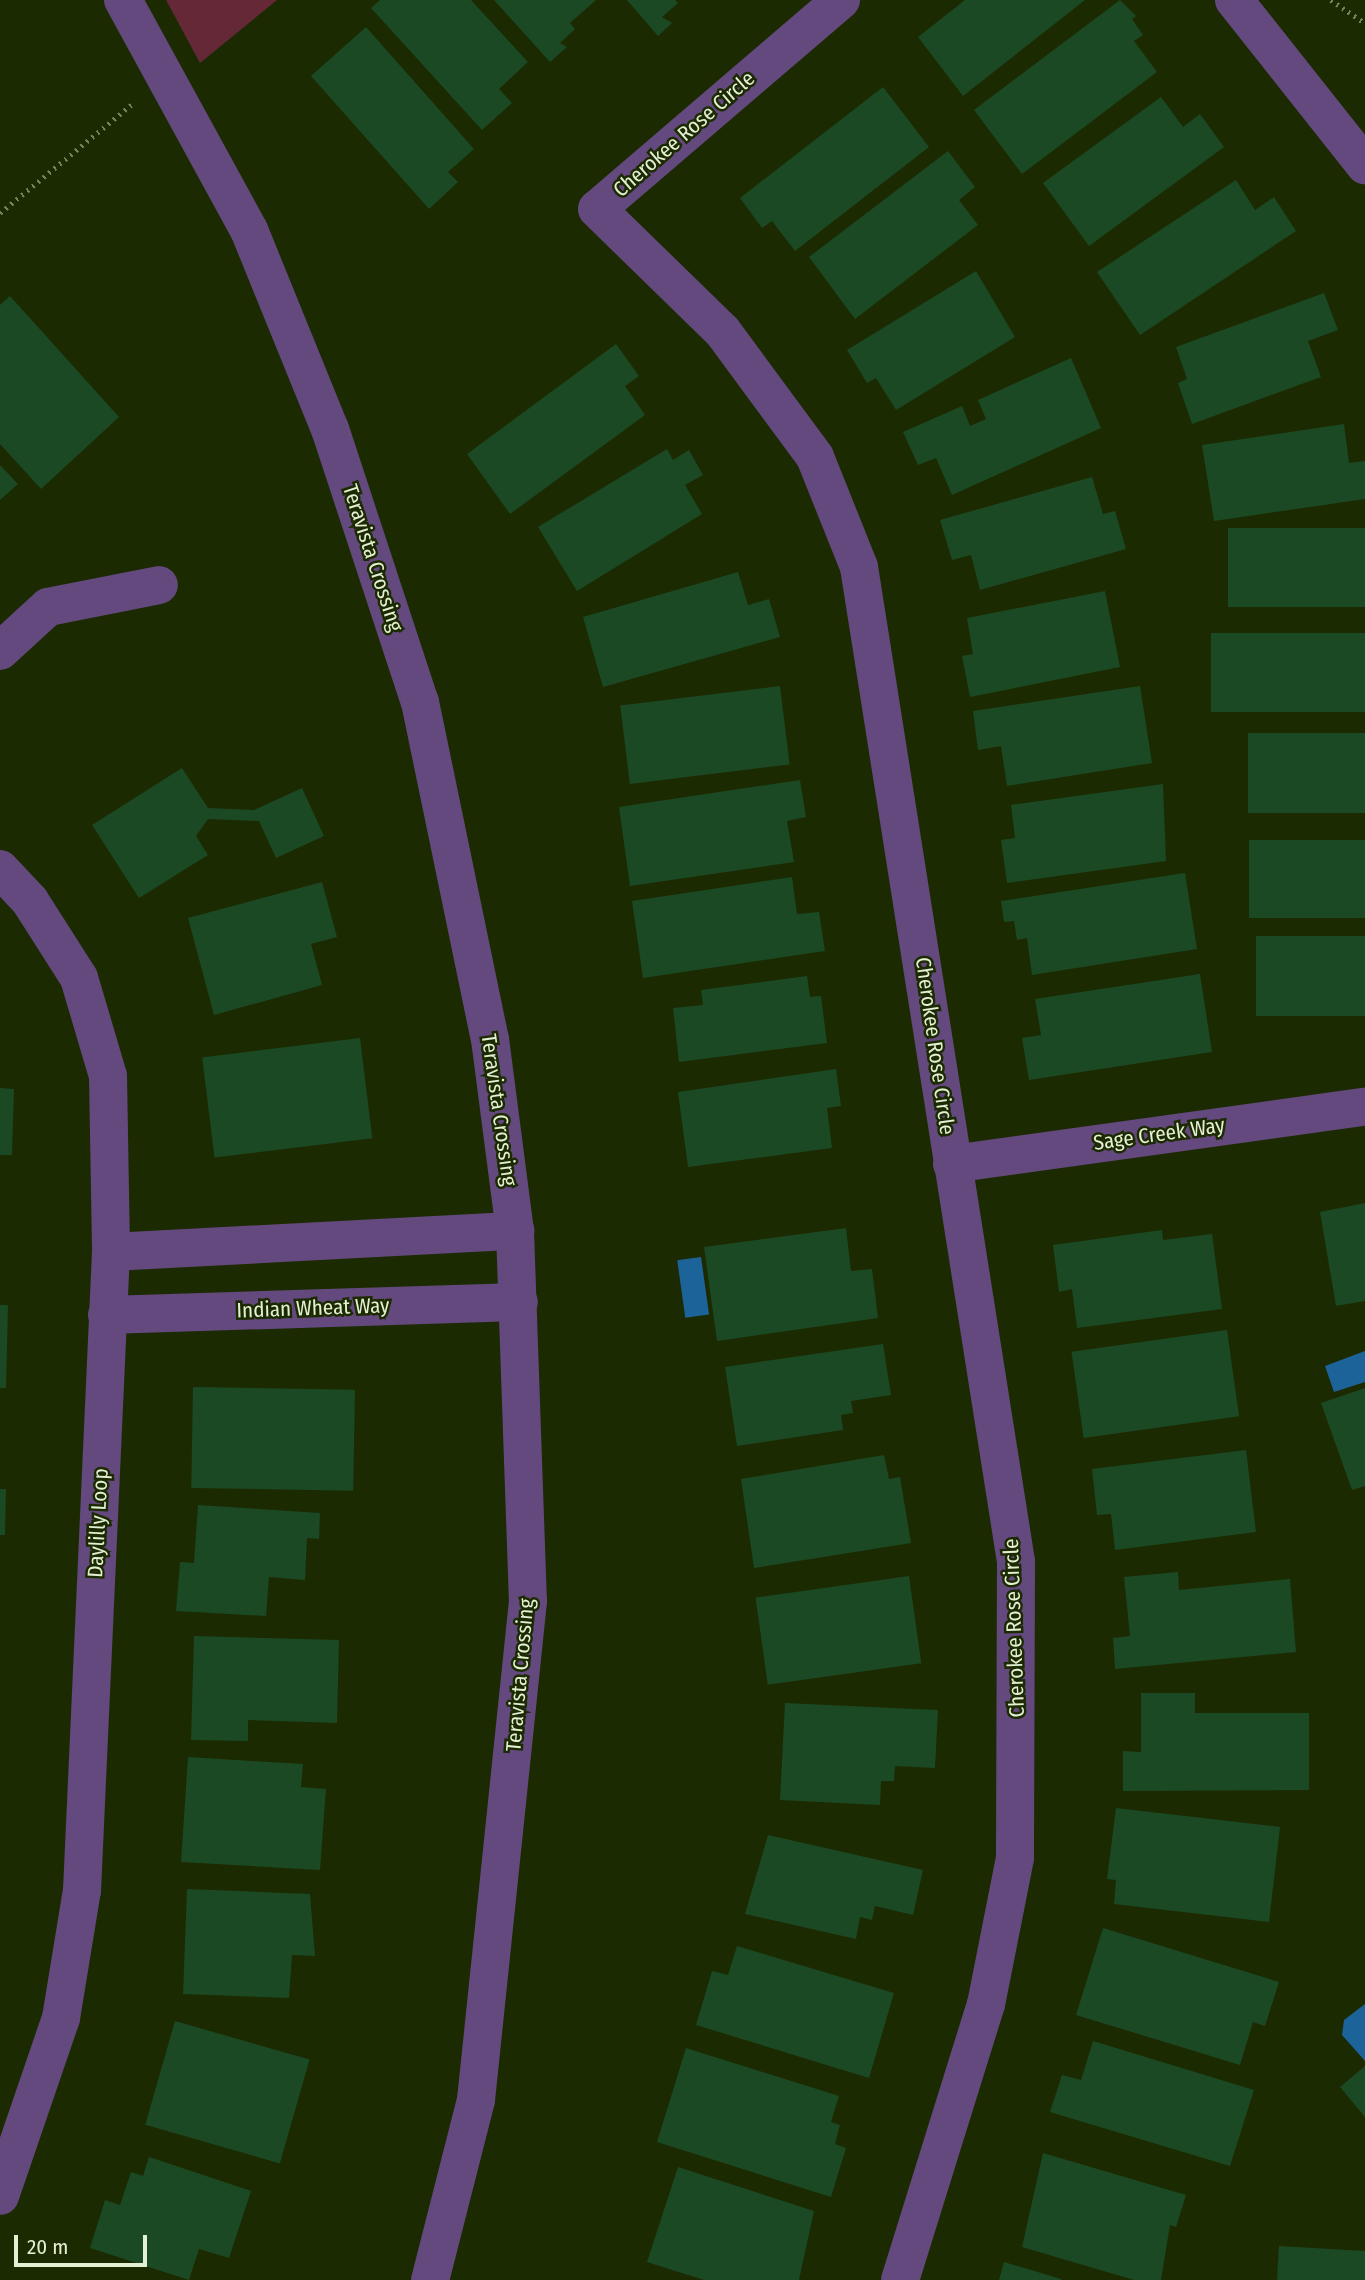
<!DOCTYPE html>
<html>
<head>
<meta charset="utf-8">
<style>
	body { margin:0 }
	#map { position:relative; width:1365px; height:2280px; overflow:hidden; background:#1c2a02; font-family:"Fira Sans Condensed",sans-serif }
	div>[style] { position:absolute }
	.green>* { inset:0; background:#642837 }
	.water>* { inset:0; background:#1c639a; transform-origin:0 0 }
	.building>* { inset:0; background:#1b4923; transform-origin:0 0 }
	.path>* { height:4.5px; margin-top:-2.25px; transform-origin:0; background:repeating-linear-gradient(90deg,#74825f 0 2px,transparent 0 7px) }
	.minor>* { height:38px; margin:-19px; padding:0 19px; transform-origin:19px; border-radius:19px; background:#64497e }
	span { translate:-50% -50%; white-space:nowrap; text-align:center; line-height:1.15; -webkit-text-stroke:5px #1c2a02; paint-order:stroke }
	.street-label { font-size:21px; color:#e3f0d3 }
	.scale { position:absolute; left:14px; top:2235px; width:133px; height:32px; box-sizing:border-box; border:4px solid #e3f0d3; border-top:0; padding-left:9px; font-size:21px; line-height:24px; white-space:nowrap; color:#e3f0d3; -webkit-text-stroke:5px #1c2a02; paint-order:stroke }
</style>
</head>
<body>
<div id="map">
	<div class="green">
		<div style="clip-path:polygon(166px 0,277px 0,200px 63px)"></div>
	</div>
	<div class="water">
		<div style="left:701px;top:1257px;width:58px;height:24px;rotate:82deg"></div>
		<div style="clip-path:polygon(1365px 1351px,1365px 1382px,1334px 1392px,1325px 1366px)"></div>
		<div style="clip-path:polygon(1365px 2004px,1365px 2061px,1342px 2035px,1344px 2020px)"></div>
	</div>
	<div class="building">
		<div style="clip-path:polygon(380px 0,471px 0,528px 62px,499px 89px,512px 103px,482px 130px,371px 8px)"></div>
		<div style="clip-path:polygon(494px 0,596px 0,570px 23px,575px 29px,560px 43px,567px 47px,550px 62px)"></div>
		<div style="clip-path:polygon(627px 0,675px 0,678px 3px,662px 17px,672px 23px,658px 36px)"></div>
		<div style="clip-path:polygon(965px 0,1085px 0,963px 96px,918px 37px)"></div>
		<div style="clip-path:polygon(1120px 0,1136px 16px,1132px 19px,1143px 35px,1134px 41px,1157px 72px,1022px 174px,974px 110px)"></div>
		<div style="clip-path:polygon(366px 27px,474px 149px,448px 172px,458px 182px,429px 209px,311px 76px)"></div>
		<div style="clip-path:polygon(883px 87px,929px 147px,795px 251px,772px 221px,762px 228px,740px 198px)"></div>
		<div style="clip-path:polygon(1161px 97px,1183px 127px,1200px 114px,1224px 147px,1089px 246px,1043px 183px)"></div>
		<div style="clip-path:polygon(948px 151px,975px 187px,959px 200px,978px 225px,855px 319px,809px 257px)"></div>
		<div style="clip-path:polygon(1236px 180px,1255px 210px,1274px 197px,1296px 231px,1140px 335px,1097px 272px)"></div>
		<div style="clip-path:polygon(976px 271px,1015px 337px,896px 410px,876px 378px,867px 383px,847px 350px)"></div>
		<div style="clip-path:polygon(1324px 293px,1338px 330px,1308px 341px,1321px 377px,1192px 424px,1178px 383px,1187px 379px,1176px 347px)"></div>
		<div style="clip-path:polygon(10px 296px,119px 417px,41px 489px,0 444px,0 305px)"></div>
		<div style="clip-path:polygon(616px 344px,639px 376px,625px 386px,645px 415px,510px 514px,467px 454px)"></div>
		<div style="clip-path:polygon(1071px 358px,1101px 428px,952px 495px,936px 458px,918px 465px,903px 432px,962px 406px,970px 426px,986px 419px,978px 400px)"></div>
		<div style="clip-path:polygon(1344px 424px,1349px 463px,1365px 461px,1365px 499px,1214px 521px,1202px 445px)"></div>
		<div style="clip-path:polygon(667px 449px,673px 460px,689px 450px,703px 475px,685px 485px,702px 514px,577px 591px,538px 527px)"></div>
		<div style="clip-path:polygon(0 465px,18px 484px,0 500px)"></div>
		<div style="clip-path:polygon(1092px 477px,1103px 514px,1115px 511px,1126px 549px,980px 590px,971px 555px,952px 560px,940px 520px)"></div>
		<div style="left:1365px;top:528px;width:79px;height:137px;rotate:90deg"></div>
		<div style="clip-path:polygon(738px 572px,748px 605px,769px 599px,780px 637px,603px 687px,583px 617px)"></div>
		<div style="clip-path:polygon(1105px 591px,1120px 667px,970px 697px,962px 656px,973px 654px,967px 618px)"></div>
		<div style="left:1365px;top:633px;width:79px;height:154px;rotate:90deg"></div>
		<div style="left:780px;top:686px;width:79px;height:161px;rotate:83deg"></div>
		<div style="clip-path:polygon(1140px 686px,1152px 763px,1007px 786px,1001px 746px,978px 750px,973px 711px)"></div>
		<div style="left:1365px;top:733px;width:80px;height:117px;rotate:90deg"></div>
		<div style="clip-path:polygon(182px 768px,208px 808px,254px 810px,302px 788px,324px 836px,276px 858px,259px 821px,208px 819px,196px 836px,208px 855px,139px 898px,92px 825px)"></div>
		<div style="clip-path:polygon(800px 780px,806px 817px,787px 821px,794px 862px,630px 886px,619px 807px)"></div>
		<div style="clip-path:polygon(1163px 784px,1166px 861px,1007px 883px,1001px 840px,1015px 838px,1011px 805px)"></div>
		<div style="left:1365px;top:840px;width:78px;height:116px;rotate:90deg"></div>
		<div style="clip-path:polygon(1185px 873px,1197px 949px,1032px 975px,1027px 938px,1017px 940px,1014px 921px,1004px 922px,1001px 901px)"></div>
		<div style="clip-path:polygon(792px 877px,797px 914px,819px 912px,825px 951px,643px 978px,632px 901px)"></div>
		<div style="clip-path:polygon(322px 882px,337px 937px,311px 944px,322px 985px,214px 1015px,188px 918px)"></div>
		<div style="left:1365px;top:936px;width:80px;height:109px;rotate:90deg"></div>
		<div style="clip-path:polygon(1200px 974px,1212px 1052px,1029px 1080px,1022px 1038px,1041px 1035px,1035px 999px)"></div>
		<div style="clip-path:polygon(807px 976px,810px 997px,821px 996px,827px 1043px,679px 1062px,673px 1008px,703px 1005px,701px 990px)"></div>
		<div style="left:360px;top:1038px;width:101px;height:159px;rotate:83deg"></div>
		<div style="clip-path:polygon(836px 1069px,841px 1106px,827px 1108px,832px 1148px,688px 1167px,678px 1092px)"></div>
		<div style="clip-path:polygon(0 1088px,14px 1089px,12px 1155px,0 1155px)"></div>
		<div style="clip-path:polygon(1365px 1203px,1365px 1301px,1336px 1306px,1320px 1212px)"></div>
		<div style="clip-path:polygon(846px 1228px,851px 1271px,872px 1269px,878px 1318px,717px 1341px,704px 1247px)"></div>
		<div style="clip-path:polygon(1162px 1230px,1163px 1240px,1212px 1234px,1222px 1309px,1077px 1328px,1072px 1289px,1059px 1292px,1053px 1245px)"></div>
		<div style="clip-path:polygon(0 1305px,8px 1305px,6px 1388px,0 1388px)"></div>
		<div style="left:1227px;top:1330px;width:87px;height:157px;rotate:82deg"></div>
		<div style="clip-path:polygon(883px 1344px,891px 1395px,851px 1401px,853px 1413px,841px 1415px,843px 1430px,737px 1446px,725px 1367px)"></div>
		<div style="left:193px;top:1387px;width:162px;height:101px;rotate:1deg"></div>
		<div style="clip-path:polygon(1365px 1388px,1365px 1486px,1352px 1490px,1321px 1403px)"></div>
		<div style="clip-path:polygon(1246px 1450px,1256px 1532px,1115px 1550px,1111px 1514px,1097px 1515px,1092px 1469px)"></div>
		<div style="clip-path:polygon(884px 1455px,889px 1479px,900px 1477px,911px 1543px,754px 1568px,741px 1479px)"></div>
		<div style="clip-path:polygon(0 1489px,6px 1489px,5px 1535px,0 1535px)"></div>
		<div style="clip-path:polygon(198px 1505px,320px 1513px,319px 1539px,307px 1538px,305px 1580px,269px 1577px,266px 1616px,176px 1611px,180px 1562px,194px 1563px)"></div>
		<div style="clip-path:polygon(1178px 1572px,1179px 1590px,1290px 1579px,1296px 1652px,1115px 1669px,1113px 1638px,1130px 1636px,1124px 1577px)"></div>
		<div style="left:909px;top:1576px;width:88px;height:155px;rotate:82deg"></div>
		<div style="clip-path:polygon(194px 1636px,339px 1640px,337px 1723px,248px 1720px,248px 1741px,191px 1740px)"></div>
		<div style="clip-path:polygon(1141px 1693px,1195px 1693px,1195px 1713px,1309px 1713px,1309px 1790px,1123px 1791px,1123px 1751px,1141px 1752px)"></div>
		<div style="clip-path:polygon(785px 1703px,938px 1710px,935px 1768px,895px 1766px,894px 1781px,881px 1781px,880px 1805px,780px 1800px)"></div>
		<div style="clip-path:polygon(188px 1757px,303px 1764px,301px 1787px,326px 1789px,320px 1870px,181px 1862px)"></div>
		<div style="clip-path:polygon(1116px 1808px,1280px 1827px,1269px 1922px,1114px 1904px,1116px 1880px,1107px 1879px)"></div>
		<div style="clip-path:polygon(768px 1835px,923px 1870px,913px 1915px,875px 1906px,872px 1920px,860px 1917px,856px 1939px,745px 1914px)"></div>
		<div style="clip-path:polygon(187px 1889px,310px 1894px,315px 1956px,292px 1955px,289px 1998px,183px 1994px)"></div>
		<div style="clip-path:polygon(1103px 1928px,1279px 1982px,1265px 2026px,1253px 2022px,1240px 2065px,1076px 2015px)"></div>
		<div style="clip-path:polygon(737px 1946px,894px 1993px,869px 2078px,696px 2025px,712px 1971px,728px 1975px)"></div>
		<div style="left:175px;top:2021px;width:140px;height:108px;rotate:16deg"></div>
		<div style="clip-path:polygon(1093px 2041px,1254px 2090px,1230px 2166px,1050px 2112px,1062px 2075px,1081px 2080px)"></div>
		<div style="clip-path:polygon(686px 2048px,839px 2096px,831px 2122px,840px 2125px,835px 2144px,846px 2148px,831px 2197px,657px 2142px)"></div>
		<div style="clip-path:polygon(1365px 2066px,1365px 2117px,1340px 2087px)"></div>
		<div style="clip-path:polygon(1043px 2153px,1186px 2195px,1176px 2227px,1170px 2225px,1161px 2280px,1134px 2280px,1022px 2247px)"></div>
		<div style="clip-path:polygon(149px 2157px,251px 2191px,229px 2258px,199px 2249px,189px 2280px,90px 2248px,105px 2200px,120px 2205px,131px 2172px,143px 2176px)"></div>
		<div style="clip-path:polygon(678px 2167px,814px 2211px,799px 2280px,704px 2280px,647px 2262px)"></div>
		<div style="clip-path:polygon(1279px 2246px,1365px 2251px,1365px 2280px,1277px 2280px)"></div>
		<div style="clip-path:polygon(1004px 2262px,1061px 2279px,1061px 2280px,999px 2280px)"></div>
	</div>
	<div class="path">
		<div style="left:1331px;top:0;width:41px;rotate:34.1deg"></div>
		<div style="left:0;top:213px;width:171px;rotate:-39.5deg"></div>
	</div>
	<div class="minor">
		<div style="left:123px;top:0;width:262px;rotate:61.3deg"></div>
		<div style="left:249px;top:230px;width:215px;rotate:67.9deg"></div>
		<div style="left:330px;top:429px;width:287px;rotate:71.8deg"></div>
		<div style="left:420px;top:702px;width:344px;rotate:78.3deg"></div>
		<div style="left:490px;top:1039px;width:194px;rotate:82.6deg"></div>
		<div style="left:515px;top:1231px;width:370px;rotate:88deg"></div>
		<div style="left:528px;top:1601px;width:502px;rotate:95.95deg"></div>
		<div style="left:476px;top:2100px;width:186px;rotate:104.3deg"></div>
		<div style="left:841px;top:0;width:321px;rotate:139.4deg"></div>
		<div style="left:597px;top:209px;width:176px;rotate:44.3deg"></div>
		<div style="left:723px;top:332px;width:155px;rotate:53.6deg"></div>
		<div style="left:815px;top:457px;width:118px;rotate:68.2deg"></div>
		<div style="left:859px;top:567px;width:1007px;rotate:81.03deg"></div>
		<div style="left:1016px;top:1562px;width:296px;rotate:90.2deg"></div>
		<div style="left:1015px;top:1858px;width:149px;rotate:101.2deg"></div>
		<div style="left:986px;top:2004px;width:289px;rotate:107.3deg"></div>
		<div style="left:1234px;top:0;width:211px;rotate:51.6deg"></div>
		<div style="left:0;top:651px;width:65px;rotate:-42.5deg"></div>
		<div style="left:48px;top:607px;width:113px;rotate:-11.2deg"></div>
		<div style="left:0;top:869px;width:44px;rotate:46.8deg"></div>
		<div style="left:30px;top:901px;width:91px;rotate:57.5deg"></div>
		<div style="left:79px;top:978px;width:102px;rotate:73.5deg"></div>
		<div style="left:108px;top:1076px;width:176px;rotate:89deg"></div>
		<div style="left:111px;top:1252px;width:639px;rotate:92.6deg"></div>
		<div style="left:82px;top:1890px;width:130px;rotate:99.3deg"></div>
		<div style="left:61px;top:2018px;width:188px;rotate:108.9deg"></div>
		<div style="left:952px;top:1164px;width:417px;rotate:-7.9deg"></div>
		<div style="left:111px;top:1252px;width:405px;rotate:-3deg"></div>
		<div style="left:107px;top:1315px;width:412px;rotate:-1.8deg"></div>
	</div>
	<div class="street-label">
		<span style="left:684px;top:134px;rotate:-41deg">Cherokee Rose Circle</span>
		<span style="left:373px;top:558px;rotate:72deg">Teravista Crossing</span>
		<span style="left:935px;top:1046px;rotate:82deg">Cherokee Rose Circle</span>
		<span style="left:499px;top:1110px;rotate:82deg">Teravista Crossing</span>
		<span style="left:1159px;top:1134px;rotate:-8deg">Sage Creek Way</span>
		<span style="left:313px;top:1308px;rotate:-2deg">Indian Wheat Way</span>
		<span style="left:98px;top:1523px;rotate:-87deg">Daylilly Loop</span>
		<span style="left:1014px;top:1628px;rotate:-92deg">Cherokee Rose Circle</span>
		<span style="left:520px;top:1675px;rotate:-85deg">Teravista Crossing</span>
	</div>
	<div class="scale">20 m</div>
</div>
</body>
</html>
